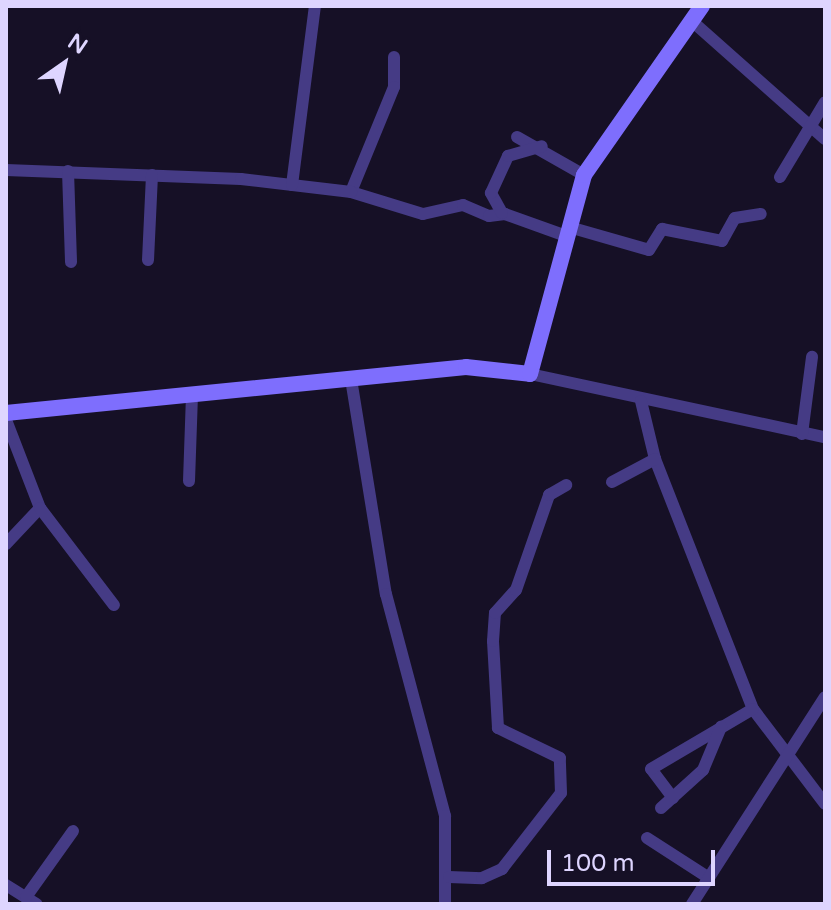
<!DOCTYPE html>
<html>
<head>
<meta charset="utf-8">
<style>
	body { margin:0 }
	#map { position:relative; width:831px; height:910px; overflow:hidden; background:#161026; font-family:"Varela Round",sans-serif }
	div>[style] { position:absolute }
	.street>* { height:12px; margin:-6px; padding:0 6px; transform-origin:6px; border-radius:6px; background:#453b85 }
	.secondary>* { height:16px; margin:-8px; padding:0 8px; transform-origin:8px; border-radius:8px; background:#7e6efd }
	span { translate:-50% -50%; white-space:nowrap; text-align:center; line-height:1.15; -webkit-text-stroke:6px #161026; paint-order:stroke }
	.frame { position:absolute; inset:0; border:8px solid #ded5ff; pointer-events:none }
	.north { position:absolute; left:24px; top:24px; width:80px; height:80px; -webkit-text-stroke:6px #161026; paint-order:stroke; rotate:34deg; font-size:22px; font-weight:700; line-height:32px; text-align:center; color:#ded5ff }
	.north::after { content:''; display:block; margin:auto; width:28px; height:36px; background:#ded5ff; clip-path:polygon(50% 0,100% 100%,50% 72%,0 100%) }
	.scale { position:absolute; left:547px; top:850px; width:168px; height:36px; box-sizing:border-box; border:4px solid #ded5ff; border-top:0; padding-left:10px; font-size:24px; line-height:28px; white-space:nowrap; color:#ded5ff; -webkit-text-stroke:6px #161026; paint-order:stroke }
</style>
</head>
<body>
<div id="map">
	<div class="street">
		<div style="left:693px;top:22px;width:176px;rotate:41.6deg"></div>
		<div style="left:394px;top:57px;width:30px;rotate:90deg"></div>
		<div style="left:394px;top:87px;width:113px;rotate:112.3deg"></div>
		<div style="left:351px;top:192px;width:75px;rotate:17deg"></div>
		<div style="left:423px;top:214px;width:41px;rotate:-12.7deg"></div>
		<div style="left:463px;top:205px;width:28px;rotate:23deg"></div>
		<div style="left:489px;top:216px;width:16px;rotate:-7deg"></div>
		<div style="left:505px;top:214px;width:65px;rotate:19.8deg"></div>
		<div style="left:517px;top:137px;width:77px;rotate:29.6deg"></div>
		<div style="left:6px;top:170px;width:235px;rotate:2.2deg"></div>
		<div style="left:241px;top:179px;width:111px;rotate:6.7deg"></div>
		<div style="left:68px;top:171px;width:91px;rotate:88.1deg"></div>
		<div style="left:780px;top:177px;width:87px;rotate:-59deg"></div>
		<div style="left:292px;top:185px;width:180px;rotate:-82.7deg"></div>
		<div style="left:502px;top:213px;width:23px;rotate:-119deg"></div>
		<div style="left:491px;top:193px;width:41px;rotate:-65.3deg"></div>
		<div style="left:508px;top:156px;width:35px;rotate:-16deg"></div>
		<div style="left:569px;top:227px;width:83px;rotate:16deg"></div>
		<div style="left:649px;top:250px;width:25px;rotate:-58deg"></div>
		<div style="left:662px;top:229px;width:61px;rotate:11.3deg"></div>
		<div style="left:722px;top:241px;width:26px;rotate:-61deg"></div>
		<div style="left:735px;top:218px;width:26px;rotate:-9deg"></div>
		<div style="left:148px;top:260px;width:85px;rotate:-87.3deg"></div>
		<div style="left:530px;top:374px;width:302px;rotate:12.1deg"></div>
		<div style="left:351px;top:379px;width:218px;rotate:80.8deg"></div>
		<div style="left:386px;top:594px;width:230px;rotate:75.1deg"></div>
		<div style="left:445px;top:816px;width:88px;rotate:90deg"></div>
		<div style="left:641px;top:401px;width:60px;rotate:76.4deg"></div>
		<div style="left:655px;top:459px;width:269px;rotate:68.6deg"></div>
		<div style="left:753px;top:709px;width:119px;rotate:52.8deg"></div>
		<div style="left:6px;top:420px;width:94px;rotate:68.9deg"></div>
		<div style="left:40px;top:508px;width:50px;rotate:133.4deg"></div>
		<div style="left:802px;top:434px;width:78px;rotate:-82.6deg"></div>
		<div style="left:189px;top:481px;width:88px;rotate:-88deg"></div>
		<div style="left:612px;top:482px;width:49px;rotate:-28.1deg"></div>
		<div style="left:40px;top:508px;width:122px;rotate:52.7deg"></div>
		<div style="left:673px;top:798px;width:36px;rotate:-127deg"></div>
		<div style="left:651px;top:769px;width:118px;rotate:-30.5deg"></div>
		<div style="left:661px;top:808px;width:57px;rotate:-42.1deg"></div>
		<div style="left:703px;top:770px;width:47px;rotate:-67.3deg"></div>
		<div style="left:647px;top:838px;width:74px;rotate:32.8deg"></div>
		<div style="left:449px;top:877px;width:33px;rotate:2deg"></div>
		<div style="left:482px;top:878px;width:22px;rotate:-24deg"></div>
		<div style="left:502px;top:869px;width:96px;rotate:-52.2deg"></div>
		<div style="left:561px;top:793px;width:35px;rotate:-92deg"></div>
		<div style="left:560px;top:758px;width:69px;rotate:-154.2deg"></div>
		<div style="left:498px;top:728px;width:87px;rotate:-93.3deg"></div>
		<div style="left:493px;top:641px;width:28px;rotate:-86deg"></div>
		<div style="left:495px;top:613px;width:31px;rotate:-48deg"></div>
		<div style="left:516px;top:590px;width:101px;rotate:-70.8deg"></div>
		<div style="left:549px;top:495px;width:20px;rotate:-30deg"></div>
		<div style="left:6px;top:885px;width:36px;rotate:32deg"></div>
		<div style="left:26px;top:897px;width:81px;rotate:-54.5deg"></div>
		<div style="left:692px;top:904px;width:246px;rotate:-57.3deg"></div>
	</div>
	<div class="secondary">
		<div style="left:6px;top:413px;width:462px;rotate:-5.7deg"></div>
		<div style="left:466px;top:367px;width:64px;rotate:6.2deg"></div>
		<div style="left:530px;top:374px;width:206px;rotate:-74.8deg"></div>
		<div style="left:584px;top:175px;width:206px;rotate:-55.1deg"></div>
	</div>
	<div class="frame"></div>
	<div class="north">N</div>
	<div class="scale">100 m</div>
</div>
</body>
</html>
